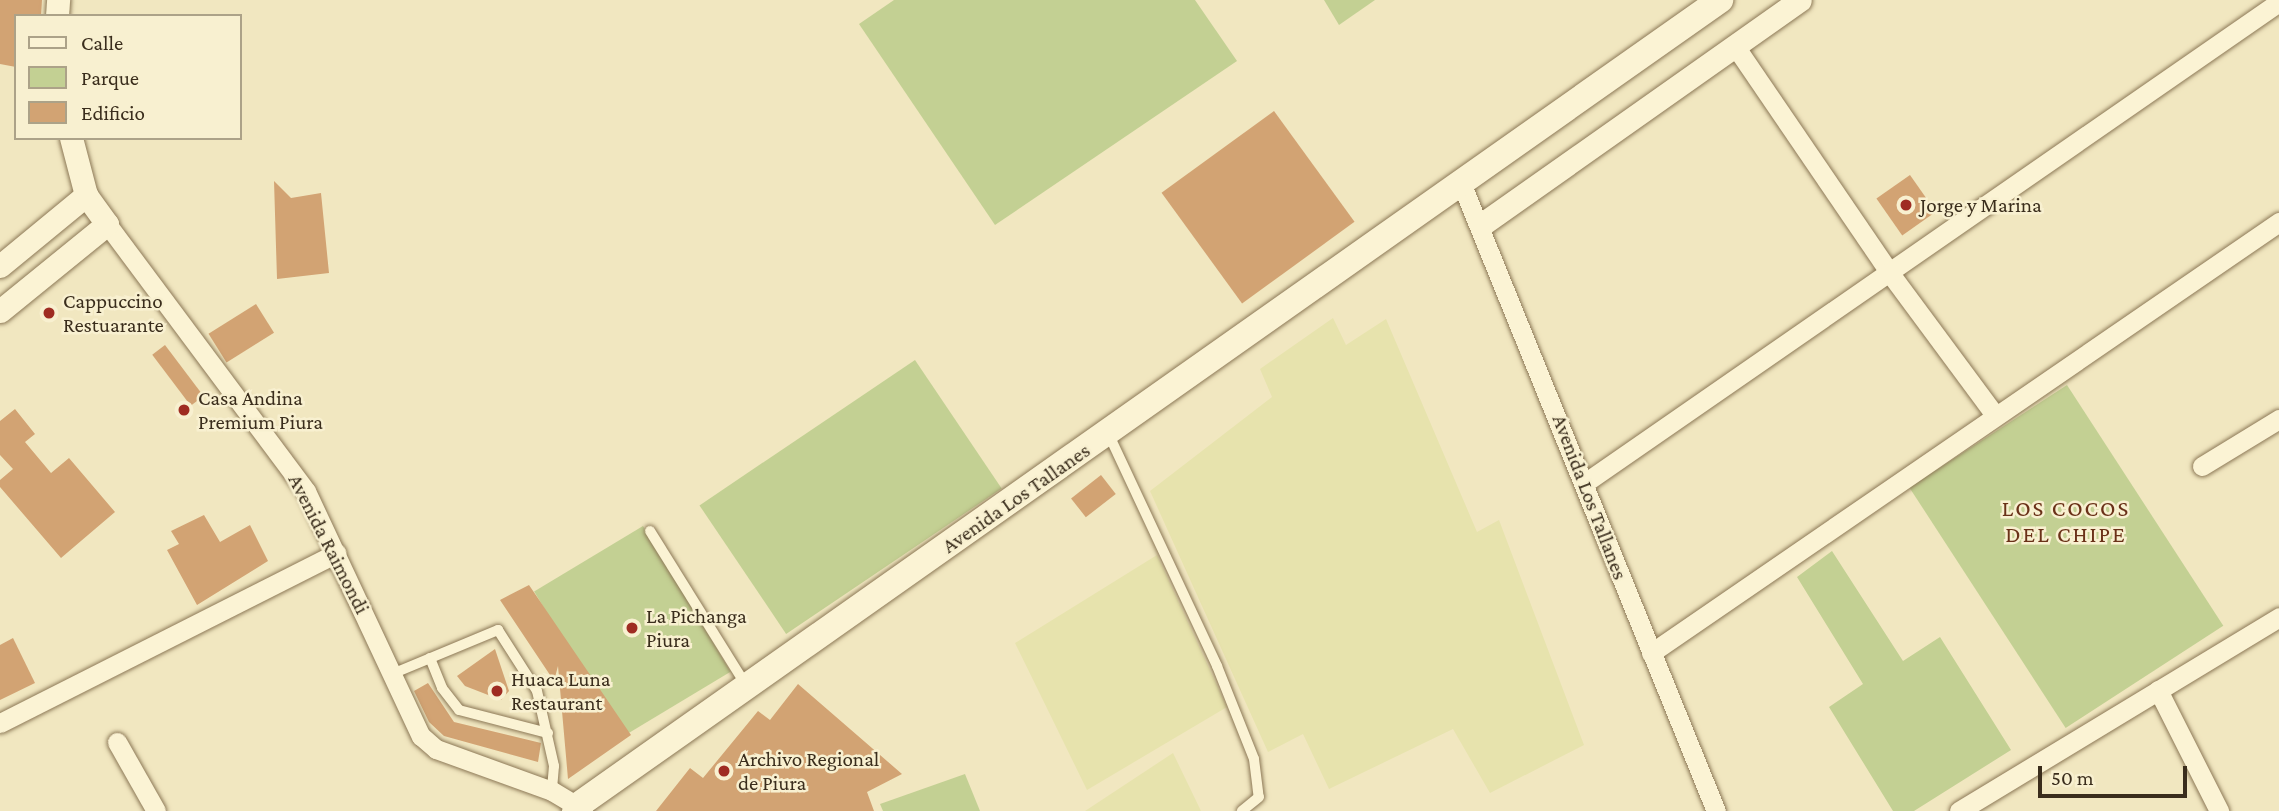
<!DOCTYPE html>
<html>
<head>
<meta charset="utf-8">
<style>
	body { margin:0 }
	#map { position:relative; width:2279px; height:811px; overflow:hidden; background:#f1e7c0; font-family:"Crimson Pro",serif }
	div>[style] { position:absolute }
	.farmland>* { inset:0; background:#e7e3ad }
	.green>* { inset:0; background:#c3d093; transform-origin:0 0 }
	.building>* { inset:0; background:#d2a373; transform-origin:0 0 }
	.roads { filter:drop-shadow(0 0 2px #8c7856) drop-shadow(0 0 2px #8c7856) }
	.service>* { height:10px; margin:-5px; padding:0 5px; transform-origin:5px; border-radius:5px; background:#fbf3d4 }
	.minor>* { height:19px; margin:-9.5px; padding:0 9.5px; transform-origin:9.5px; border-radius:9.5px; background:#fbf3d4 }
	.tertiary>* { height:23px; margin:-11.5px; padding:0 11.5px; transform-origin:11.5px; border-radius:11.5px; background:#fbf3d4 }
	.secondary>* { height:26px; margin:-13px; padding:0 13px; transform-origin:13px; border-radius:13px; background:#fbf3d4 }
	.dots>* { width:19px; height:19px; translate:-50% -50%; box-sizing:border-box; border:4px solid #f8f0d0; border-radius:50% }
	span { translate:-50% -50%; white-space:nowrap; text-align:center; line-height:1.15; -webkit-text-stroke:5px #f8f0d0; paint-order:stroke }
	.poi-label { font-size:21px; color:#3a2d1c }
	.left { translate:0 -50%; text-align:left }
	.street-label { font-size:21px; color:#3a2d1c }
	.neighbourhood-label { font-size:23px; color:#6a3118; letter-spacing:2px }
	.legend { position:absolute; left:14px; top:14px; width:228px; height:126px; box-sizing:border-box; background:#f8f0d0; border:2px solid #aca288; margin:0; padding:9px 12px; list-style:none; font-size:21px; color:#3a2d1c }
	.legend li { display:flex; align-items:center; gap:14px; height:35px }
	.legend b { width:35px; border:2px solid #aca288 }
	.scale { position:absolute; left:2038px; top:766px; width:149px; height:32px; box-sizing:border-box; border:4px solid #3a2d1c; border-top:0; padding-left:9px; font-size:21px; line-height:24px; white-space:nowrap; color:#3a2d1c; -webkit-text-stroke:5px #f8f0d0; paint-order:stroke }
</style>
</head>
<body>
<div id="map">
	<div class="farmland">
		<div style="clip-path:polygon(1333px 318px,1346px 345px,1386px 319px,1477px 532px,1499px 520px,1584px 745px,1490px 793px,1453px 729px,1329px 789px,1303px 734px,1268px 752px,1150px 491px,1272px 397px,1260px 369px)"></div>
		<div style="clip-path:polygon(1157px 555px,1227px 707px,1087px 790px,1015px 643px)"></div>
		<div style="clip-path:polygon(1173px 753px,1201px 811px,1085px 811px)"></div>
	</div>
	<div class="green">
		<div style="clip-path:polygon(894px 0,1195px 0,1237px 61px,995px 225px,859px 24px)"></div>
		<div style="clip-path:polygon(1324px 0,1375px 0,1339px 25px)"></div>
		<div style="left:915px;top:360px;width:155px;height:260px;rotate:56deg"></div>
		<div style="left:2067px;top:385px;width:287px;height:188px;rotate:57deg"></div>
		<div style="left:643px;top:526px;width:170px;height:127px;rotate:59deg"></div>
		<div style="clip-path:polygon(1832px 551px,1903px 661px,1940px 637px,2011px 750px,1914px 811px,1893px 811px,1829px 707px,1863px 684px,1797px 577px)"></div>
		<div style="clip-path:polygon(965px 774px,980px 811px,883px 811px,880px 804px)"></div>
	</div>
	<div class="building">
		<div style="clip-path:polygon(0 0,42px 0,41px 16px,16px 16px,16px 67px,0 64px)"></div>
		<div style="left:1274px;top:111px;width:137px;height:139px;rotate:54deg"></div>
		<div style="left:1910px;top:175px;width:45px;height:41px;rotate:55deg"></div>
		<div style="clip-path:polygon(274px 181px,291px 198px,321px 193px,329px 273px,277px 279px)"></div>
		<div style="left:256px;top:304px;width:34px;height:56px;rotate:58deg"></div>
		<div style="left:165px;top:345px;width:64px;height:16px;rotate:53deg"></div>
		<div style="clip-path:polygon(15px 409px,35px 434px,25px 442px,51px 473px,69px 458px,115px 512px,61px 558px,0 487px,0 480px,13px 469px,0 455px,0 421px)"></div>
		<div style="left:1101px;top:475px;width:24px;height:38px;rotate:52deg"></div>
		<div style="clip-path:polygon(204px 515px,220px 542px,250px 525px,268px 561px,197px 605px,167px 550px,179px 544px,171px 531px)"></div>
		<div style="clip-path:polygon(529px 585px,631px 735px,568px 779px,558px 666px,554px 681px,500px 600px)"></div>
		<div style="clip-path:polygon(13px 638px,35px 683px,0 700px,0 645px)"></div>
		<div style="clip-path:polygon(495px 649px,509px 691px,501px 700px,465px 686px,457px 676px)"></div>
		<div style="clip-path:polygon(428px 683px,454px 722px,541px 743px,538px 762px,444px 736px,429px 722px,414px 691px)"></div>
		<div style="clip-path:polygon(798px 684px,902px 774px,867px 792px,874px 811px,656px 811px,690px 768px,703px 778px,758px 711px,770px 720px)"></div>
	</div>
	<div class="roads">
		<div class="service">
			<div style="left:1108px;top:433px;width:257px;rotate:64.9deg"></div>
			<div style="left:1217px;top:666px;width:100px;rotate:68.3deg"></div>
			<div style="left:1254px;top:759px;width:38px;rotate:83deg"></div>
			<div style="left:1259px;top:797px;width:22px;rotate:141deg"></div>
			<div style="left:650px;top:531px;width:181px;rotate:58.1deg"></div>
			<div style="left:430px;top:658px;width:32px;rotate:68deg"></div>
			<div style="left:442px;top:688px;width:28px;rotate:52deg"></div>
			<div style="left:459px;top:710px;width:92px;rotate:14.5deg"></div>
			<div style="left:392px;top:674px;width:115px;rotate:-22.5deg"></div>
			<div style="left:498px;top:630px;width:72px;rotate:57.4deg"></div>
			<div style="left:537px;top:691px;width:77px;rotate:77.2deg"></div>
			<div style="left:554px;top:766px;width:25px;rotate:95deg"></div>
		</div>
		<div class="minor">
			<div style="left:1735px;top:46px;width:273px;rotate:55.7deg"></div>
			<div style="left:1889px;top:272px;width:178px;rotate:53.5deg"></div>
			<div style="left:1462px;top:185px;width:676px;rotate:67.92deg"></div>
			<div style="left:107px;top:224px;width:333px;rotate:53.3deg"></div>
			<div style="left:306px;top:491px;width:271px;rotate:64.9deg"></div>
			<div style="left:421px;top:736px;width:20px;rotate:41deg"></div>
			<div style="left:436px;top:749px;width:123px;rotate:19.9deg"></div>
			<div style="left:552px;top:791px;width:29px;rotate:31deg"></div>
			<div style="left:577px;top:806px;width:8px;rotate:140deg"></div>
			<div style="left:2202px;top:466px;width:90px;rotate:-31.4deg"></div>
			<div style="left:1586px;top:482px;width:843px;rotate:-34.71deg"></div>
			<div style="left:1651px;top:653px;width:762px;rotate:-34.46deg"></div>
			<div style="left:2158px;top:690px;width:136px;rotate:63.2deg"></div>
			<div style="left:0;top:723px;width:377px;rotate:-26.8deg"></div>
			<div style="left:117px;top:742px;width:79px;rotate:60.5deg"></div>
			<div style="left:1959px;top:811px;width:374px;rotate:-31.2deg"></div>
		</div>
		<div class="tertiary">
			<div style="left:57px;top:16px;width:16px;rotate:-86deg"></div>
			<div style="left:1481px;top:225px;width:390px;rotate:-35.2deg"></div>
			<div style="left:0;top:266px;width:112px;rotate:-39.5deg"></div>
			<div style="left:0;top:311px;width:138px;rotate:-39.1deg"></div>
			<div style="left:107px;top:224px;width:36px;rotate:-126deg"></div>
			<div style="left:86px;top:195px;width:59px;rotate:-104.7deg"></div>
		</div>
		<div class="secondary">
			<div style="left:580px;top:811px;width:6px;rotate:-121deg"></div>
			<div style="left:577px;top:806px;width:1399px;rotate:-35.19deg"></div>
		</div>
	</div>
	<div class="dots">
		<div style="left:1906px;top:205px;background:#9f2c22"></div>
		<div style="left:49px;top:313px;background:#9f2c22"></div>
		<div style="left:184px;top:410px;background:#9f2c22"></div>
		<div style="left:632px;top:628px;background:#9f2c22"></div>
		<div style="left:497px;top:691px;background:#9f2c22"></div>
		<div style="left:724px;top:771px;background:#9f2c22"></div>
	</div>
	<div class="poi-label">
		<span class="left" style="left:1920px;top:205px">Jorge y Marina</span>
		<span class="left" style="left:63px;top:313px">Cappuccino<br>Restuarante</span>
		<span class="left" style="left:198px;top:410px">Casa Andina<br>Premium Piura</span>
		<span class="left" style="left:646px;top:628px">La Pichanga<br>Piura</span>
		<span class="left" style="left:511px;top:691px">Huaca Luna<br>Restaurant</span>
		<span class="left" style="left:738px;top:771px">Archivo Regional<br>de Piura</span>
	</div>
	<div class="street-label">
		<span style="left:1590px;top:497px;rotate:69deg">Avenida Los Tallanes</span>
		<span style="left:1016px;top:498px;rotate:-35deg">Avenida Los Tallanes</span>
		<span style="left:329px;top:544px;rotate:63deg">Avenida Raimondi</span>
	</div>
	<div class="neighbourhood-label">
		<span style="left:2066px;top:521px">LOS COCOS<br>DEL CHIPE</span>
	</div>
	<ul class="legend">
	<li><b style="height:9px;background:#fbf3d4"></b>Calle</li>
	<li><b style="height:19px;background:#c3d093"></b>Parque</li>
	<li><b style="height:19px;background:#d2a373"></b>Edificio</li>
	</ul>
	<div class="scale">50 m</div>
</div>
</body>
</html>
